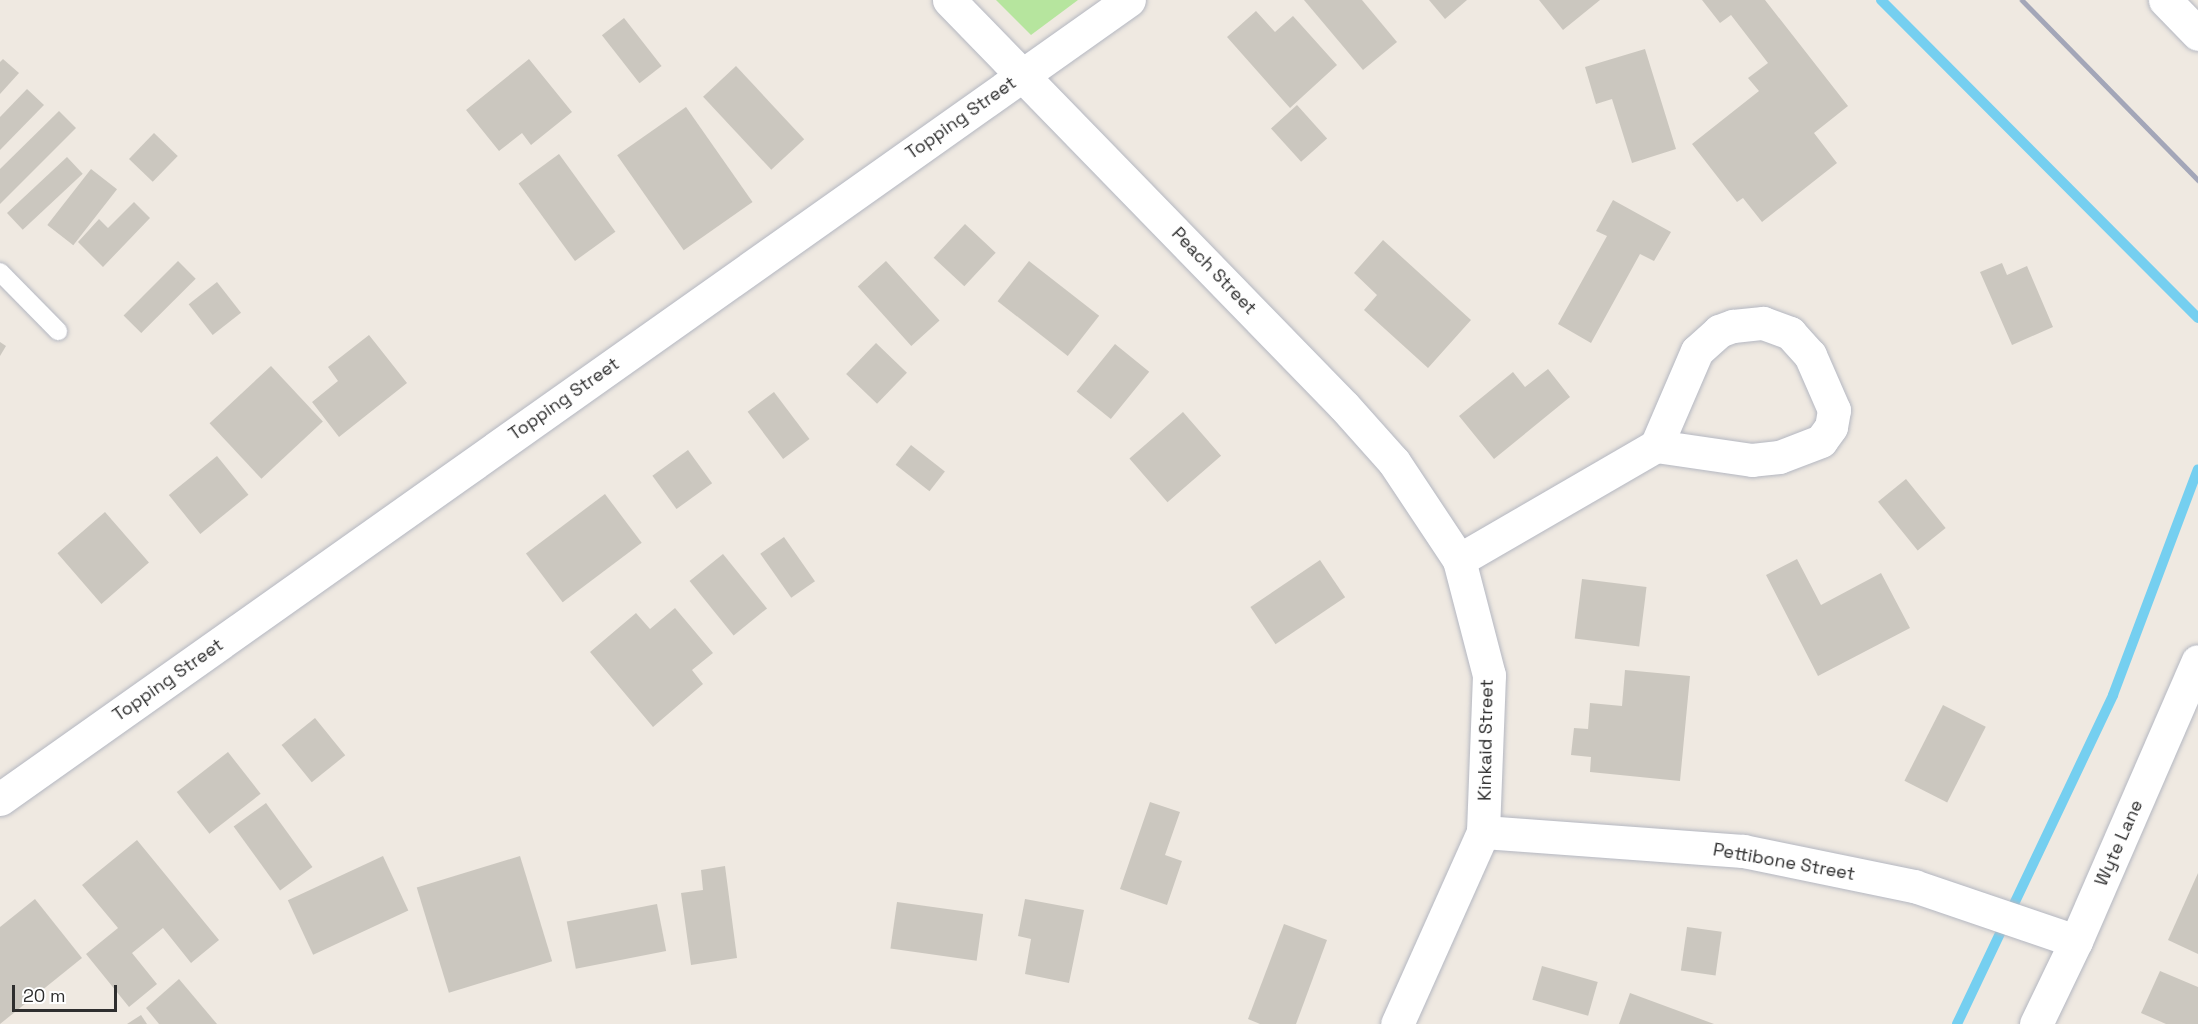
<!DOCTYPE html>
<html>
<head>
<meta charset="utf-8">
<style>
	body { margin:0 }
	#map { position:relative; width:2198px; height:1024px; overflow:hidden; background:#efe9e1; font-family:"Space Grotesk",sans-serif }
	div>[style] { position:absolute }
	.green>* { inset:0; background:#b6e59e }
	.stream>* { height:10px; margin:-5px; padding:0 5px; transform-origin:5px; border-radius:5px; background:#75cff0 }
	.building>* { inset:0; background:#cbc7bf; transform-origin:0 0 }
	.roads { filter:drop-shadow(0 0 2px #b4b7c1) drop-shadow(0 0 2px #b4b7c1) }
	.lane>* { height:18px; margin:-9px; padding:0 9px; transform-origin:9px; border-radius:9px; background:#fff }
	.street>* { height:33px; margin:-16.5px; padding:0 16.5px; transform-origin:16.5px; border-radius:16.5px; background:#fff }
	.secondary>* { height:33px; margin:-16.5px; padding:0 16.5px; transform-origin:16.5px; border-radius:16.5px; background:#fff }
	.rail>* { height:4.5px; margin:-2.25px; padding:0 2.25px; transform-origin:2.25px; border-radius:2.25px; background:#a3a6b8 }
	span { translate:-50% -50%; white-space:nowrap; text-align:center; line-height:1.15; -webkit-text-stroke:4.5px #fff; paint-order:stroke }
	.street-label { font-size:18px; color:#2e2e2e }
	.scale { position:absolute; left:12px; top:985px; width:105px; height:27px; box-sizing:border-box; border:3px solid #2e2e2e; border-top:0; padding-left:8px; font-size:18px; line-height:21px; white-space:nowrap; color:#2e2e2e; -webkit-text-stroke:4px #fff; paint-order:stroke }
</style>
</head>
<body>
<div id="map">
	<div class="green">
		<div style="clip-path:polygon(996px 0,1078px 0,1031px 35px)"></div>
	</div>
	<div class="stream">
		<div style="left:1881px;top:0;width:449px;rotate:45.1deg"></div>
		<div style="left:1957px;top:1024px;width:364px;rotate:-64.6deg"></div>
		<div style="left:2113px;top:695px;width:241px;rotate:-69.4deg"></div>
	</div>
	<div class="building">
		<div style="clip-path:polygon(1304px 0,1362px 0,1397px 42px,1363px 70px)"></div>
		<div style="clip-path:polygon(1429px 0,1467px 0,1445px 19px)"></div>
		<div style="clip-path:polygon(1539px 0,1600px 0,1563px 30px)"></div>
		<div style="clip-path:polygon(1702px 0,1765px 0,1848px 106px,1814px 133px,1837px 163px,1762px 222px,1743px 198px,1737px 202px,1692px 144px,1759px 91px,1748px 78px,1768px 63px,1731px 15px,1720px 23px)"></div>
		<div style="clip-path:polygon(1256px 11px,1275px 32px,1293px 16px,1337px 65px,1290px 108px,1227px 37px)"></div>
		<div style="left:624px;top:18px;width:61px;height:28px;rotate:52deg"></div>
		<div style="clip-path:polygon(1645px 49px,1676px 149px,1632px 163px,1612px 99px,1596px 104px,1585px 67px)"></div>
		<div style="clip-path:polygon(3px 59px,19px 73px,0 94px,0 62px)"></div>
		<div style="clip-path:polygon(529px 59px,572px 112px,531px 145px,522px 133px,499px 151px,466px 110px)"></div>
		<div style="left:736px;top:66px;width:100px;height:45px;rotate:47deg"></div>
		<div style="clip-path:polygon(27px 89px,44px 105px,0 150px,0 117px)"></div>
		<div style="left:1297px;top:105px;width:45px;height:35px;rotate:48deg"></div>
		<div style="left:686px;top:107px;width:116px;height:84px;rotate:55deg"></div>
		<div style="clip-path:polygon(59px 111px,76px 128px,0 204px,0 169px)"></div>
		<div style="left:154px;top:133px;width:33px;height:36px;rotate:44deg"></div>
		<div style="left:559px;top:154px;width:96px;height:50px;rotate:54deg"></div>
		<div style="left:67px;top:157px;width:23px;height:82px;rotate:47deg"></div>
		<div style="left:91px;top:169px;width:33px;height:71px;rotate:38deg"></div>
		<div style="clip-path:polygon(1613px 200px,1671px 232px,1654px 261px,1640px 254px,1591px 343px,1558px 324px,1607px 236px,1596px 231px)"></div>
		<div style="clip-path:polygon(134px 202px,150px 218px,103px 267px,78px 242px,99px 219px,108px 228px)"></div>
		<div style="left:965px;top:224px;width:42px;height:46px;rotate:43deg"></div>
		<div style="clip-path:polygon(1383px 240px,1471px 320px,1428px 368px,1364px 310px,1377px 295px,1354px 273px)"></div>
		<div style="left:178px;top:261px;width:25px;height:77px;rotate:45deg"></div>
		<div style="left:886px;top:261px;width:80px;height:38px;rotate:48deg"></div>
		<div style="left:1029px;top:261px;width:89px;height:51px;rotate:38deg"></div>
		<div style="clip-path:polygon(2002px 263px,2007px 275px,2027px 266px,2053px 327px,2012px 345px,1980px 272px)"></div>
		<div style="left:217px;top:282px;width:39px;height:36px;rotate:52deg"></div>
		<div style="clip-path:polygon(369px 335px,407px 383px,339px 437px,312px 402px,338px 381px,328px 367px)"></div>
		<div style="clip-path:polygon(0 342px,6px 346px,0 356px)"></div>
		<div style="left:876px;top:343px;width:43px;height:43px;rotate:44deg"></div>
		<div style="left:1115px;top:344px;width:44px;height:61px;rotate:39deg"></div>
		<div style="left:271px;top:366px;width:76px;height:84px;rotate:47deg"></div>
		<div style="clip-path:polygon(1548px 369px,1570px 397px,1494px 459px,1459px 416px,1513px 372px,1525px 387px)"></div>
		<div style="left:774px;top:392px;width:59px;height:33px;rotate:53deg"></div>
		<div style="left:1183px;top:412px;width:58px;height:71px;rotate:49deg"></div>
		<div style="left:911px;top:445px;width:43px;height:25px;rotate:38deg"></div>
		<div style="left:688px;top:450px;width:41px;height:44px;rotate:54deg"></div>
		<div style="left:217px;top:456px;width:50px;height:62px;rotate:51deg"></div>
		<div style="left:1906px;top:479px;width:63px;height:36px;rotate:51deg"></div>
		<div style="left:605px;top:494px;width:61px;height:99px;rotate:53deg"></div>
		<div style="left:105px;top:512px;width:67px;height:63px;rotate:49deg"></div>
		<div style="left:784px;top:537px;width:54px;height:29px;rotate:55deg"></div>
		<div style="left:723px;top:554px;width:70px;height:43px;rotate:51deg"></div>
		<div style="clip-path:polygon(1797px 559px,1821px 605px,1881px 573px,1910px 628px,1818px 676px,1766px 575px)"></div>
		<div style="left:1320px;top:560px;width:45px;height:84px;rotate:56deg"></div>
		<div style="left:1582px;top:579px;width:65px;height:60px;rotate:7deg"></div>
		<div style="clip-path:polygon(675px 608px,713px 653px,692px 670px,703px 684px,653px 727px,590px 652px,636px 613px,650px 629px)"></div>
		<div style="clip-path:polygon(1625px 670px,1690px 676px,1680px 781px,1590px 772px,1591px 757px,1571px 755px,1574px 728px,1588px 729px,1590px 703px,1622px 706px)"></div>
		<div style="left:1943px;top:705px;width:48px;height:85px;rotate:27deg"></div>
		<div style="left:315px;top:718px;width:48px;height:43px;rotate:51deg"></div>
		<div style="left:228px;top:752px;width:53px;height:65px;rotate:52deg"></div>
		<div style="clip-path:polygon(1150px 802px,1180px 812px,1165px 855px,1182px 861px,1167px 905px,1120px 889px)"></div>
		<div style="left:266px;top:803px;width:79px;height:40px;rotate:54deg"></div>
		<div style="clip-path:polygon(137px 840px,219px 940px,191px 963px,163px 928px,132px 953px,157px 984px,129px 1007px,86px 954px,118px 928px,82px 885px)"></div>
		<div style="left:383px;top:856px;width:60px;height:105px;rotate:65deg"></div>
		<div style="left:520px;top:856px;width:110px;height:108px;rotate:73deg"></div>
		<div style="clip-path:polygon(725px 866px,737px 958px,691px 965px,681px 893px,703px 890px,701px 870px)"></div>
		<div style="clip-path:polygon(2198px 873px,2198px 954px,2168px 940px)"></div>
		<div style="clip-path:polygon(35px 899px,82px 958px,0 1024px,0 927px)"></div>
		<div style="clip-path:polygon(1025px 899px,1084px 910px,1069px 983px,1025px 974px,1031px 939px,1018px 936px)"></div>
		<div style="left:897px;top:902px;width:87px;height:47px;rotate:8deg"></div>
		<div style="left:657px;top:904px;width:48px;height:92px;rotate:79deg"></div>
		<div style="clip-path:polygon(1284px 924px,1327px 940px,1296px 1024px,1260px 1024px,1248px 1019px)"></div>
		<div style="left:1687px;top:927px;width:35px;height:44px;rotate:8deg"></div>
		<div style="left:1542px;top:966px;width:58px;height:35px;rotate:16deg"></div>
		<div style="clip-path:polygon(2160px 971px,2198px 987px,2198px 1024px,2166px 1024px,2141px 1013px)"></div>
		<div style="clip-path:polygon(179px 979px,217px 1024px,159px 1024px,146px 1008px)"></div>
		<div style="clip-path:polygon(1630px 993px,1714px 1024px,1619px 1024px)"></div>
		<div style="clip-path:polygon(141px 1015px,147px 1024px,127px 1024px)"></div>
	</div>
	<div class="roads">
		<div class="lane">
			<div style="left:0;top:272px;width:83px;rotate:45.5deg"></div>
		</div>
		<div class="street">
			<div style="left:949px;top:0;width:566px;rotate:45.79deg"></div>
			<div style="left:1344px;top:406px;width:75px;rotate:48.2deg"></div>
			<div style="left:1394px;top:462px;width:118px;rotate:56.4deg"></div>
			<div style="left:1459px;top:560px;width:119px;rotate:75.4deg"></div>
			<div style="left:1489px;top:675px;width:157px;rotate:92.2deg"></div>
			<div style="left:1483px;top:832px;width:210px;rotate:114.1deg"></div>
			<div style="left:1459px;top:560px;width:228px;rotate:-30.1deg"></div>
			<div style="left:1656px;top:446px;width:103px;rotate:-66.7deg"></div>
			<div style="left:1697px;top:351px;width:30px;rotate:-42deg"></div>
			<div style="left:1719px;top:331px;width:15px;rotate:-20deg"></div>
			<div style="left:1733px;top:326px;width:30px;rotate:-6deg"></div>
			<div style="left:1763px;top:323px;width:29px;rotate:20deg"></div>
			<div style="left:1790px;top:333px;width:30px;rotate:48deg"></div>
			<div style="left:1810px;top:355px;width:60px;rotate:66.4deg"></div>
			<div style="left:1834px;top:410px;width:17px;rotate:100deg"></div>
			<div style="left:1831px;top:427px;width:17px;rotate:126deg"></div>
			<div style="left:1821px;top:441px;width:45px;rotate:159.1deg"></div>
			<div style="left:1779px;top:457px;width:27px;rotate:174deg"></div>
			<div style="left:1752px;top:460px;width:97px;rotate:-171.7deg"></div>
			<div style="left:0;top:799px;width:1383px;rotate:-35.29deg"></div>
			<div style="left:1483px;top:832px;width:261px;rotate:4.2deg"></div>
			<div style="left:1743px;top:851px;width:175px;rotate:11.6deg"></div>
			<div style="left:1914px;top:886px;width:171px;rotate:18.8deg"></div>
			<div style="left:2036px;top:1024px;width:92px;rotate:-64.3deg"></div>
			<div style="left:2076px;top:941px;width:305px;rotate:-66.5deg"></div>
		</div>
		<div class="secondary">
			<div style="left:2165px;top:0;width:47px;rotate:45.9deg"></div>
		</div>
	</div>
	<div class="rail">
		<div style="left:2022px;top:0;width:252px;rotate:45.6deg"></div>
	</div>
	<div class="street-label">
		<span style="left:961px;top:118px;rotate:-35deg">Topping Street</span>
		<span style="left:1214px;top:271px;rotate:46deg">Peach Street</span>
		<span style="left:564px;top:399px;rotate:-35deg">Topping Street</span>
		<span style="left:168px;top:680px;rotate:-35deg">Topping Street</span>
		<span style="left:1486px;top:740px;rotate:-89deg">Kinkaid Street</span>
		<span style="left:2119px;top:843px;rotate:-66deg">Wyte Lane</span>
		<span style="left:1784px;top:862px;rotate:10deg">Pettibone Street</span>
	</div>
	<div class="scale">20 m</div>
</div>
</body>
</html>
